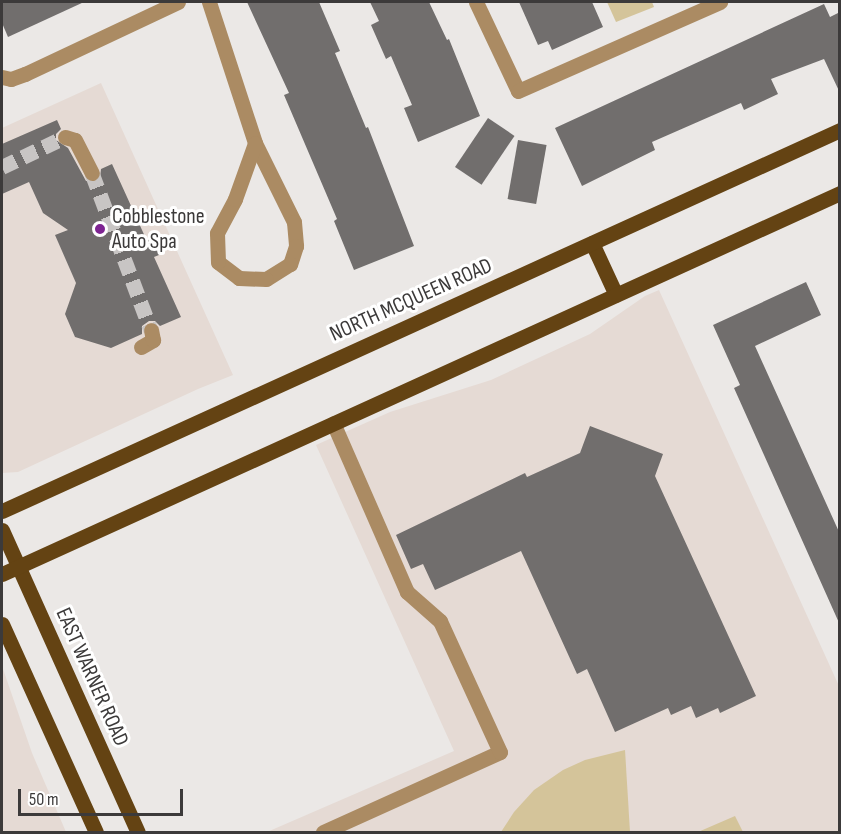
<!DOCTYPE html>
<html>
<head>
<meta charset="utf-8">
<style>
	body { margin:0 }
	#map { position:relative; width:841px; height:834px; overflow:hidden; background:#ebe8e6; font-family:"Sofia Sans Condensed",sans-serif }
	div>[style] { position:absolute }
	.built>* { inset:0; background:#e5dad4 }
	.green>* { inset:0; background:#d4c49a }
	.building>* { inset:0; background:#716e6d; transform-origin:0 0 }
	.minor-tunnel>* { height:15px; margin-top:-7.5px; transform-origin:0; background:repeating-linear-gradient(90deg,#c8c5c4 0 15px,transparent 0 23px) }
	.minor>* { height:15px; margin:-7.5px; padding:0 7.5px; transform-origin:7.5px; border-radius:7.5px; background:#ab8b63 }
	.major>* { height:15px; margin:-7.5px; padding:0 7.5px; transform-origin:7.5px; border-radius:7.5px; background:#644313 }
	.dots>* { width:16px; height:16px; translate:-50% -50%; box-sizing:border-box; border:3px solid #fff; border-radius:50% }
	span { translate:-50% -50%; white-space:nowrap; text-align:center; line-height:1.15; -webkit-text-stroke:6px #fff; paint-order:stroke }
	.poi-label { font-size:22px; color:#3c3a3a }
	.left { translate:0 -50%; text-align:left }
	.street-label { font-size:22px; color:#3c3a3a }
	.frame { position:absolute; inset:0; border:3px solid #3c3a3a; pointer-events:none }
	.scale { position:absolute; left:18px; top:789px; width:165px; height:27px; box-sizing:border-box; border:3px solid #3c3a3a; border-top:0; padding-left:8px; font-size:18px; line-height:21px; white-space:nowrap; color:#3c3a3a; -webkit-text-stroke:4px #fff; paint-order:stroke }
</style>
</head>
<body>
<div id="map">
	<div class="built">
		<div style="clip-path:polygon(101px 83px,233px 375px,198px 389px,18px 472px,2px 473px,2px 128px)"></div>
		<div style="clip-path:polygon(659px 290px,839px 686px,839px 832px,267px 832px,454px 751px,316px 445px,390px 412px,491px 380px,590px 334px,645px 296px)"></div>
		<div style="clip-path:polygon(2px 666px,32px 753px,66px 832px,2px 832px)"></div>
	</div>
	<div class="green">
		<div style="clip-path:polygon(607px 2px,652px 2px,654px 7px,616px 22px)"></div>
		<div style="clip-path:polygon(625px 750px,630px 832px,501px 832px,514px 812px,534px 790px,563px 770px,585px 760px)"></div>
		<div style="clip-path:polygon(735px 816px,743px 832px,698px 832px)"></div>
	</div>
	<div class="building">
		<div style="clip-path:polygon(2px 2px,84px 2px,8px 37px,2px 23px)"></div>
		<div style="clip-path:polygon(247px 2px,319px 2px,340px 51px,335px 53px,366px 128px,368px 127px,414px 246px,354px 270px,334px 221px,337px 219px,284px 95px,289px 93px)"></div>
		<div style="clip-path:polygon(370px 2px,429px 2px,447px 40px,449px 39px,480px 116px,418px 142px,404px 108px,412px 105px,391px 56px,386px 59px,371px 25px,379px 21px)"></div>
		<div style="clip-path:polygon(519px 2px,592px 2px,603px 27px,552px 50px,548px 41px,538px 45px)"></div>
		<div style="clip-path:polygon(824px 4px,830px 17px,840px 12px,840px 93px,824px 59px,771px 79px,778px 94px,744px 110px,741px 103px,652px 142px,655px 150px,582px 186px,555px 128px)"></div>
		<div style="left:488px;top:118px;width:32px;height:59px;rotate:34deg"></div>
		<div style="clip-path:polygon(57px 120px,61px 129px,56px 134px,56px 140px,68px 148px,86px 181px,97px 181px,100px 178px,101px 169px,112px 164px,147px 241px,152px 239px,159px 255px,154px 257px,181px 317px,160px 326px,155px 321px,149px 321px,142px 326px,142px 334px,111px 348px,75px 337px,65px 314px,76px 283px,55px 235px,68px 230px,43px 213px,29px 182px,2px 194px,2px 144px)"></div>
		<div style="left:518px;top:140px;width:29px;height:60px;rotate:10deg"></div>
		<div style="clip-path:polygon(806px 282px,821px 315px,755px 346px,840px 534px,840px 625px,734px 388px,740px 385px,713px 325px)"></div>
		<div style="clip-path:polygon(590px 426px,663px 454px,655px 476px,756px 696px,720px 713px,718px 708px,696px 718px,691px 706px,671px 715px,668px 708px,615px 732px,587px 669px,577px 674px,521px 551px,435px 590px,423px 564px,411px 569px,396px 535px,525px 473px,527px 477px,580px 453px)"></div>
	</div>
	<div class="minor-tunnel">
		<div style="left:2px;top:167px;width:70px;rotate:-25.5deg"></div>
		<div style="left:92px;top:173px;width:168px;rotate:69.4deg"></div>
	</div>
	<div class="minor">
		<div style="left:209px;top:2px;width:148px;rotate:71.9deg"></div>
		<div style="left:255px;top:143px;width:88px;rotate:63.7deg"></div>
		<div style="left:294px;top:222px;width:24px;rotate:85deg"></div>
		<div style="left:296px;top:246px;width:19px;rotate:108deg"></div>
		<div style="left:290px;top:264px;width:28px;rotate:148deg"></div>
		<div style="left:266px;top:279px;width:27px;rotate:-178deg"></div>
		<div style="left:239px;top:278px;width:26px;rotate:-143deg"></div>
		<div style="left:218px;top:262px;width:29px;rotate:-92deg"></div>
		<div style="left:217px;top:233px;width:38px;rotate:-62deg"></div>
		<div style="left:235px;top:199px;width:59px;rotate:-70.3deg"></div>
		<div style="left:476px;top:2px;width:98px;rotate:64.7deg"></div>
		<div style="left:518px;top:91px;width:221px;rotate:-23.8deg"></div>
		<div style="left:2px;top:77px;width:9px;rotate:13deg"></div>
		<div style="left:11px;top:79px;width:15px;rotate:-20deg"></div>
		<div style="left:25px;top:74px;width:169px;rotate:-25.2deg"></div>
		<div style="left:65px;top:137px;width:10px;rotate:17deg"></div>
		<div style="left:75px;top:140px;width:37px;rotate:63deg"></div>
		<div style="left:141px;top:347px;width:14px;rotate:-30deg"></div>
		<div style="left:153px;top:340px;width:10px;rotate:-101deg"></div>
		<div style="left:323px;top:832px;width:194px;rotate:-24.3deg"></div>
		<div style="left:500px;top:752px;width:144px;rotate:-114.6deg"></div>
		<div style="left:440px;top:621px;width:44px;rotate:-138.7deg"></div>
		<div style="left:407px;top:592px;width:184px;rotate:-113.6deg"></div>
	</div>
	<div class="major">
		<div style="left:592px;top:243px;width:57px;rotate:65.2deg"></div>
		<div style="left:2px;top:511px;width:921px;rotate:-24.45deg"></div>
		<div style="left:2px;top:530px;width:331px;rotate:65.8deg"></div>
		<div style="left:2px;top:574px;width:921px;rotate:-24.45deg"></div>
		<div style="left:2px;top:624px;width:228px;rotate:65.7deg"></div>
	</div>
	<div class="dots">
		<div style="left:100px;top:229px;background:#7e2492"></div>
	</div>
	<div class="poi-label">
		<span class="left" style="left:112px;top:229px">Cobblestone<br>Auto Spa</span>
	</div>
	<div class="street-label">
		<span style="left:411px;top:300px;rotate:-24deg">NORTH MCQUEEN ROAD</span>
		<span style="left:92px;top:677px;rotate:66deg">EAST WARNER ROAD</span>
	</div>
	<div class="frame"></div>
	<div class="scale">50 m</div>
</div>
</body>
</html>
